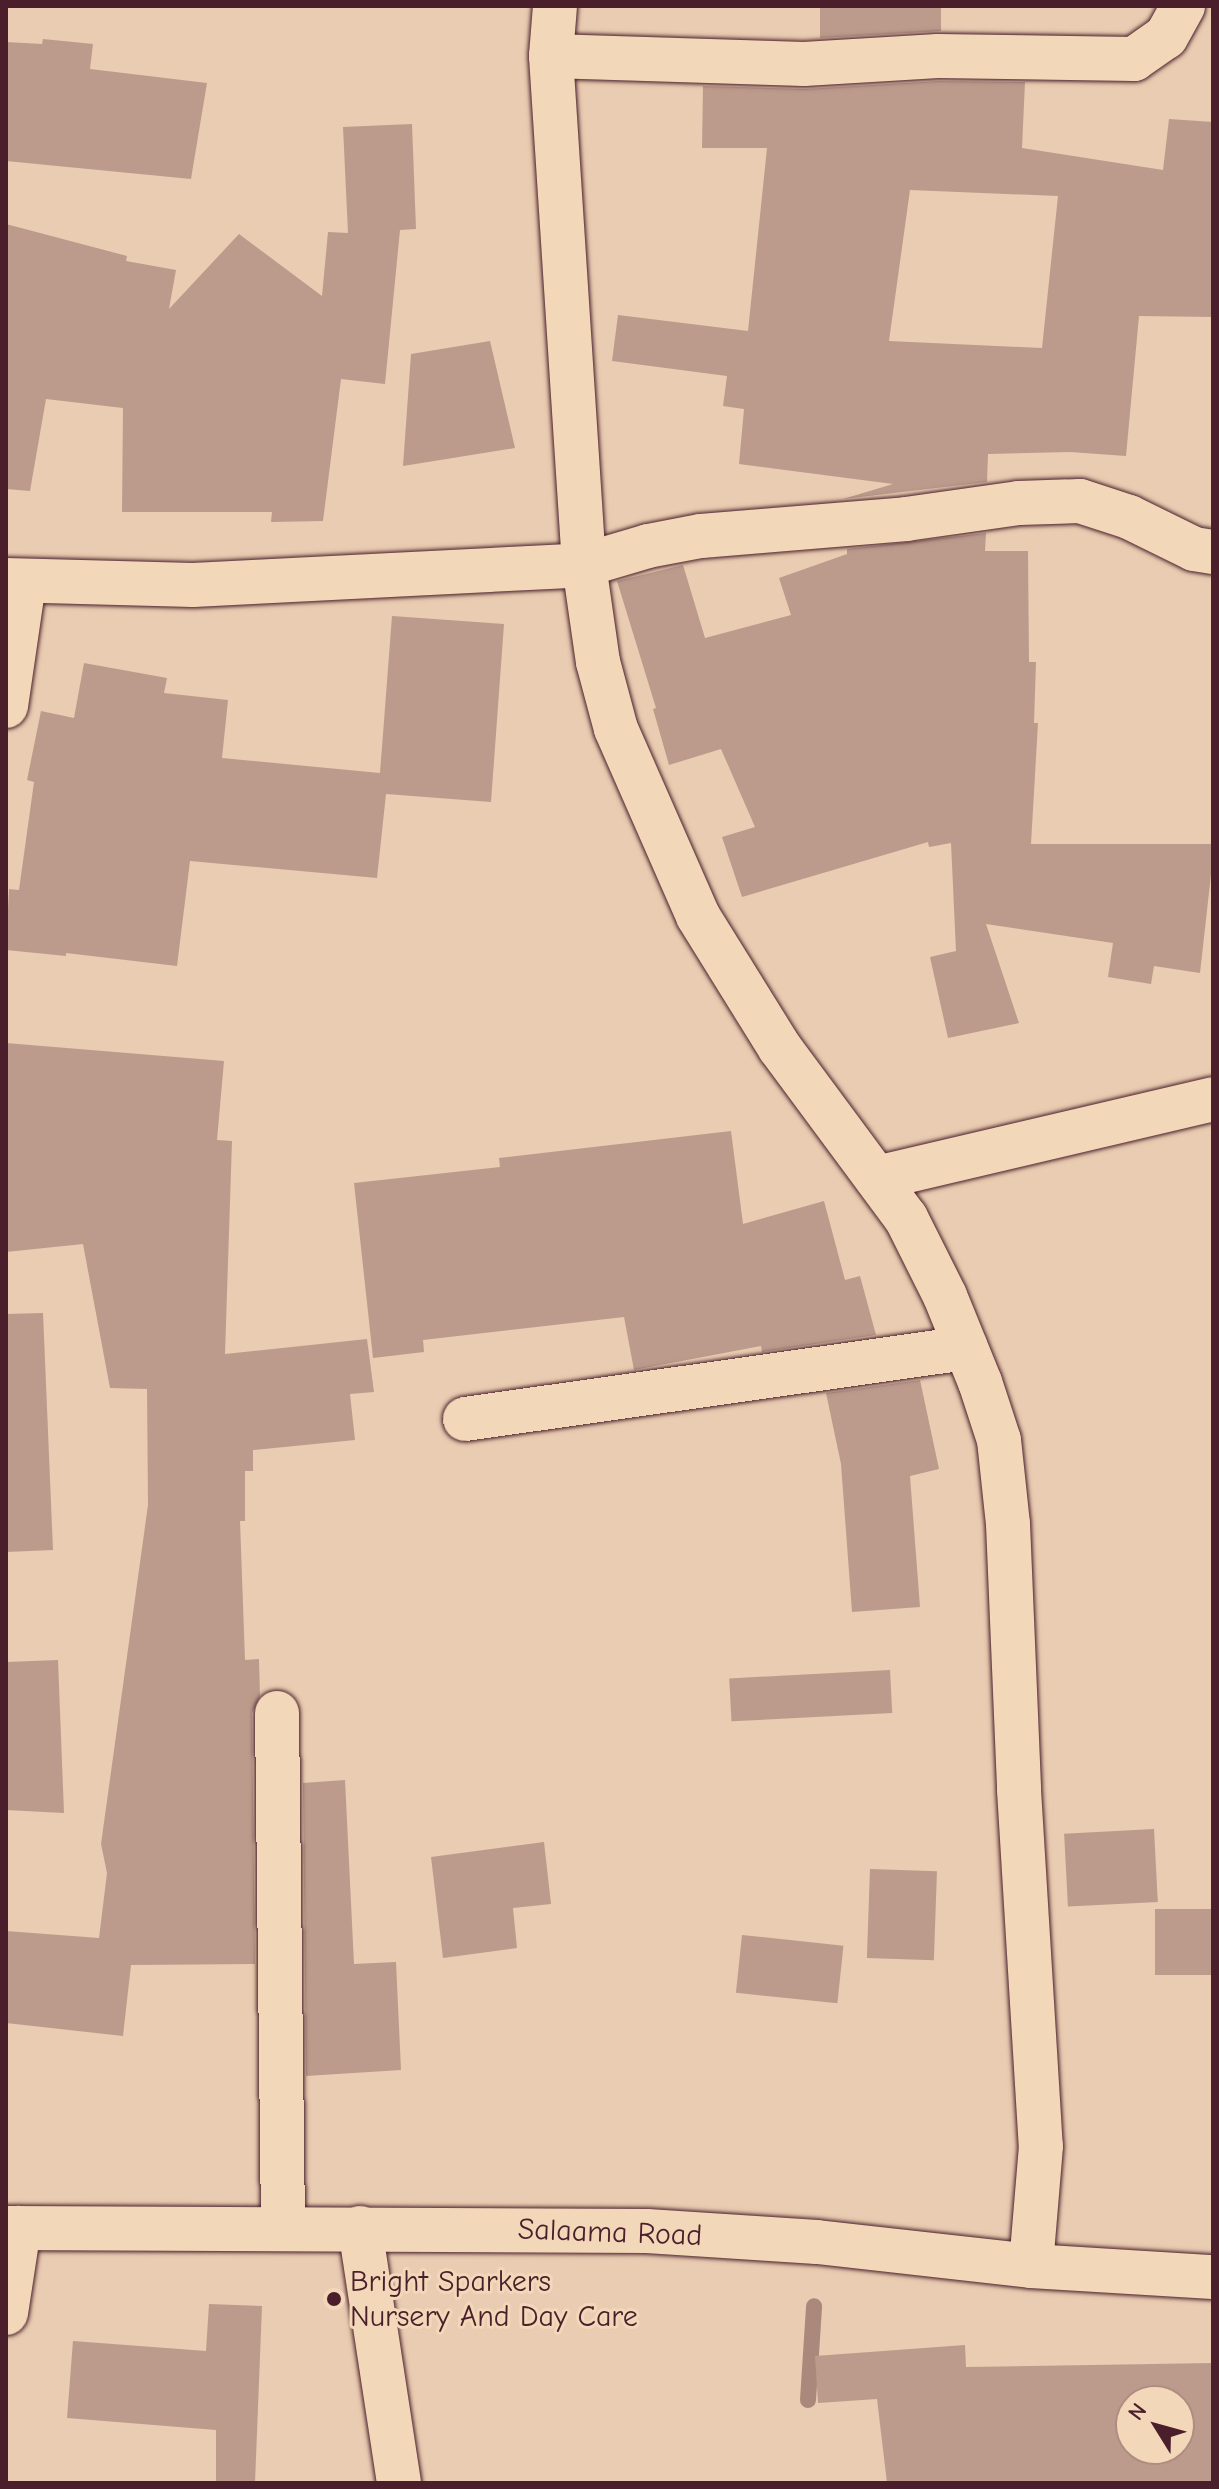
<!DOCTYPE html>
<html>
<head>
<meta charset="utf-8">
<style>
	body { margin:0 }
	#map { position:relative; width:1219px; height:2489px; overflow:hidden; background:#e9ccb1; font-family:"Comic Neue",sans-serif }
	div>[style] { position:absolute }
	.stream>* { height:16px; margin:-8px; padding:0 8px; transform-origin:8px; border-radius:8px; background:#aa887b }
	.building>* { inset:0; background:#bc9b8c; transform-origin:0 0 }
	.roads { filter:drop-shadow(0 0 2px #4a1f2b) drop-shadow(0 0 2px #4a1f2b) }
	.minor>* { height:44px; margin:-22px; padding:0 22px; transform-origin:22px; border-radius:22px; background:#f3d7b9 }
	.secondary>* { height:44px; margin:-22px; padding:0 22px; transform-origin:22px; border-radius:22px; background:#f3d7b9 }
	.dots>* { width:22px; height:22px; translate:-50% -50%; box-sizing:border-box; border:4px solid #f3d7b9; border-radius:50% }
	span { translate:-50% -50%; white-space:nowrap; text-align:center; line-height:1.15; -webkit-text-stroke:6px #f3d7b9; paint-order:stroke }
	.street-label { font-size:30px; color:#4a1f2b }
	.poi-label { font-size:30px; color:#4a1f2b }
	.left { translate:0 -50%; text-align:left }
	.frame { position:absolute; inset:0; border:8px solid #4a1f2b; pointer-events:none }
	.north { position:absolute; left:1115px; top:2385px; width:80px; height:80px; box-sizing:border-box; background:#f3d7b9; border:2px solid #af8d80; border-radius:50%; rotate:307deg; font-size:22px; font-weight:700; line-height:32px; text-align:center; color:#4a1f2b }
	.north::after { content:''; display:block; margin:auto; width:28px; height:36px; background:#4a1f2b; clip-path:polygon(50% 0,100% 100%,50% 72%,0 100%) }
</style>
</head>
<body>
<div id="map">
	<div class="stream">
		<div style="left:808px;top:2400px;width:94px;rotate:-86.3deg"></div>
	</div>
	<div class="building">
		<div style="clip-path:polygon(820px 6px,941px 6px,941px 31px,820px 38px)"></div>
		<div style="clip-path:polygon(43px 39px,93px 44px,90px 69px,207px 83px,191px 179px,6px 161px,6px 42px,42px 44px)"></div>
		<div style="clip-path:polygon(evenodd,939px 81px,1025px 82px,1022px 148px,1163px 170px,1169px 119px,1213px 122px,1213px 317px,1139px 316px,1126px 456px,1070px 452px,988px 454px,987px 482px,843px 499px,893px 484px,739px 464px,744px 409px,723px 406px,727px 376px,612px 361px,618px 315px,748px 331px,767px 148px,702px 148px,703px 86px,805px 89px,939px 81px,910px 190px,1058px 196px,1042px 348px,889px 341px,910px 190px)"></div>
		<div style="clip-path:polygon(412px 124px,416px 229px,400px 230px,385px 384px,341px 379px,323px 521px,271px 522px,272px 512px,122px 512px,123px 408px,46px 399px,30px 491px,6px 489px,6px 224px,127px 256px,126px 261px,176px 270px,169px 309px,239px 234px,322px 296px,328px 232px,348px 233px,343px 127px)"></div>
		<div style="clip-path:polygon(490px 341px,515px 448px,403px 466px,411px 354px)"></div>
		<div style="clip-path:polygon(986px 533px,985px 551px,1028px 551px,1029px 662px,1036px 662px,1034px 723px,1038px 723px,1031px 844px,1213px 844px,1213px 857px,1200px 973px,1154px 966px,1151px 984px,1108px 977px,1113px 943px,986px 924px,1019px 1023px,948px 1038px,930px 957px,956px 951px,951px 843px,929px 847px,928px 842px,742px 897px,722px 837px,755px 827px,721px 749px,669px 765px,653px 709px,656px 708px,617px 581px,683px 565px,705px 638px,791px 615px,779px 578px,847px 554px,847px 549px)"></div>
		<div style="clip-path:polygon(392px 616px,504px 624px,491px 802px,386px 794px,377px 878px,190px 861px,177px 966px,66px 953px,66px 956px,6px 950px,9px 889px,19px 890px,34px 782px,27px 780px,41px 711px,74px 718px,84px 663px,167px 678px,164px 693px,228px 700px,222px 758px,380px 773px)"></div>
		<div style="clip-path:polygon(6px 1043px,224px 1061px,217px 1140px,232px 1141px,225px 1354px,367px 1339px,374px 1392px,350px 1394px,355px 1440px,253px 1450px,253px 1471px,245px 1471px,245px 1521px,240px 1521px,245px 1660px,259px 1659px,260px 1696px,252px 1713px,255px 1964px,131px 1965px,123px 2036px,6px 2023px,6px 1931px,99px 1938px,107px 1873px,101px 1844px,148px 1505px,147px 1389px,110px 1388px,83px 1244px,6px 1252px)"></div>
		<div style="clip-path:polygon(731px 1131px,743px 1224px,824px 1201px,845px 1280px,860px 1276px,876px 1335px,762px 1352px,761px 1346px,634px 1370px,624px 1317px,423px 1340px,424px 1352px,373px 1358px,354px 1183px,500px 1167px,499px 1158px)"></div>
		<div style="clip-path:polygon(43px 1313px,53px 1550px,6px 1552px,6px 1314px)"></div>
		<div style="clip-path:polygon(920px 1380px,939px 1469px,910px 1476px,920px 1607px,852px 1612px,841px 1464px,826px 1393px)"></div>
		<div style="clip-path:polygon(58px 1660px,64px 1813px,6px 1810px,7px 1662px)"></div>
		<div style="left:890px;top:1670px;width:43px;height:161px;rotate:87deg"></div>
		<div style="clip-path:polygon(345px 1780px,354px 1964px,396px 1962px,401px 2070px,306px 2076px,303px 1783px)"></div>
		<div style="left:1154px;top:1829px;width:73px;height:90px;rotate:87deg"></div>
		<div style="clip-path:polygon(544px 1842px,551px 1904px,513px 1908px,517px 1948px,443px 1958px,431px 1857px)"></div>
		<div style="left:870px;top:1869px;width:67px;height:89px;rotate:2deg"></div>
		<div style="left:1213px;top:1909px;width:66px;height:58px;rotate:90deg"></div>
		<div style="left:742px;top:1935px;width:102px;height:58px;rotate:6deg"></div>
		<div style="clip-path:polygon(209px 2304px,262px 2306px,255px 2483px,216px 2483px,216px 2430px,67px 2418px,73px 2341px,206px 2351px)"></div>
		<div style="clip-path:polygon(evenodd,965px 2345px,966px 2367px,1213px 2363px,1213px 2483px,887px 2483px,877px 2399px,818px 2403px,815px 2356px,965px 2345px,1131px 2401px,1179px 2401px,1179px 2449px,1131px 2449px,1131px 2401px)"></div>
	</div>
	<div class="roads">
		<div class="minor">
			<div style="left:555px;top:6px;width:50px;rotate:94.6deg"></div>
			<div style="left:551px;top:56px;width:510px;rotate:86.29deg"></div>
			<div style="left:584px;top:565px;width:98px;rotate:81.8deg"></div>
			<div style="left:598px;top:662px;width:69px;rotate:75deg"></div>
			<div style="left:616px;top:729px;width:204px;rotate:66.3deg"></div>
			<div style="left:698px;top:916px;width:155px;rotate:58.2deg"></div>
			<div style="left:780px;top:1048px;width:212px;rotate:53.5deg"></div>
			<div style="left:906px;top:1218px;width:87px;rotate:63.4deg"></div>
			<div style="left:945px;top:1296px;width:93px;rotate:67.9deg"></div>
			<div style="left:980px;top:1382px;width:61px;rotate:71.9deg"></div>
			<div style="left:999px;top:1440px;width:84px;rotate:83.9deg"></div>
			<div style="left:1008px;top:1524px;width:266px;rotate:87.6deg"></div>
			<div style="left:1019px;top:1790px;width:357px;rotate:86.5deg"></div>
			<div style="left:1041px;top:2146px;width:120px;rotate:94.8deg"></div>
			<div style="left:551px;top:56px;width:253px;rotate:1.8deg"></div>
			<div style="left:804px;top:64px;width:134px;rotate:-3.4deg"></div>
			<div style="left:938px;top:56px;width:196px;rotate:0.9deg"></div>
			<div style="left:1134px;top:59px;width:39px;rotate:-35deg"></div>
			<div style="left:1166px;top:37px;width:35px;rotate:-61deg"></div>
			<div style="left:6px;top:580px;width:187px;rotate:1.5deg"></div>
			<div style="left:193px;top:585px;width:392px;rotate:-2.9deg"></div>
			<div style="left:584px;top:565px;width:67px;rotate:-16.5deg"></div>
			<div style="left:648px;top:546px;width:54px;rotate:-10.7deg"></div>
			<div style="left:701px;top:536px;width:206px;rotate:-4.7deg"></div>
			<div style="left:906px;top:519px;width:114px;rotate:-8.1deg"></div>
			<div style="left:1019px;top:503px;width:61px;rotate:-1.9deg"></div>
			<div style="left:1080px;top:501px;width:52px;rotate:18.1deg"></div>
			<div style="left:1129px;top:517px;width:72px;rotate:26.2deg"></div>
			<div style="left:1194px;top:549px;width:19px;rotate:9deg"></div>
			<div style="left:6px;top:706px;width:124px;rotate:-81.7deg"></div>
			<div style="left:877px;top:1178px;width:345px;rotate:-13.2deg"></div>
			<div style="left:465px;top:1419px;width:506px;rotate:-8.07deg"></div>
			<div style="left:277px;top:1713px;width:514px;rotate:89.33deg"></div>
			<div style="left:360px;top:2228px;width:258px;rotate:81.3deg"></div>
			<div style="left:6px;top:2313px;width:86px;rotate:-81.3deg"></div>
		</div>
		<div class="secondary">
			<div style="left:6px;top:2228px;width:641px;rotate:0.27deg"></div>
			<div style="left:647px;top:2231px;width:170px;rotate:3.7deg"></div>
			<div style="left:817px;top:2242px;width:215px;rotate:6.4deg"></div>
			<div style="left:1031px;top:2266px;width:182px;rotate:3.5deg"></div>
		</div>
	</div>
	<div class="dots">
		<div style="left:334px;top:2299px;background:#4a1f2b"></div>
	</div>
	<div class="street-label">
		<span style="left:610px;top:2233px;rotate:2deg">Salaama Road</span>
	</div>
	<div class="poi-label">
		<span class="left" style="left:350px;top:2299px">Bright Sparkers<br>Nursery And Day Care</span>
	</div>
	<div class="frame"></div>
	<div class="north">N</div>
</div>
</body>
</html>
